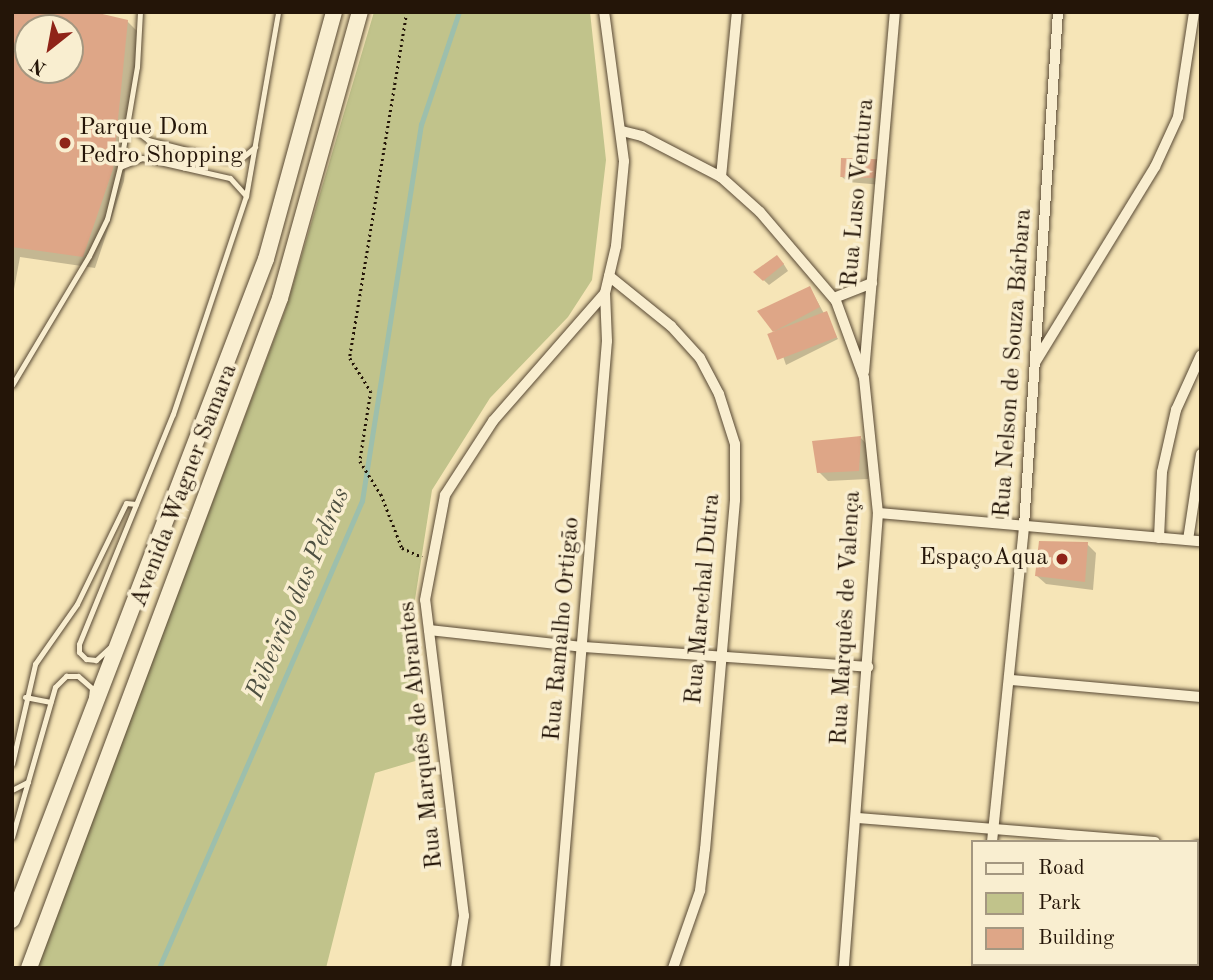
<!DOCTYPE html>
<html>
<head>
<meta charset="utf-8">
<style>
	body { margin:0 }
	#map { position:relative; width:1213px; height:980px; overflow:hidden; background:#f6e5b7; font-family:"Old Standard TT",serif }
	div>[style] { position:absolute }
	.green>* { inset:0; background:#c1c38b }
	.shadow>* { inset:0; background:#0003 }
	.stream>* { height:4.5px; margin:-2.25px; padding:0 2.25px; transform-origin:2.25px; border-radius:2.25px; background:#9dbfac }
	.building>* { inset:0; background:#dea687; transform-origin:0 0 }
	.path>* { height:2.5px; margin-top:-1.25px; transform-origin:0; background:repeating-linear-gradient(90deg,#241508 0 2px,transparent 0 5.5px) }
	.roads { filter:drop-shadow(0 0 2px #584934) drop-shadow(0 0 2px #584934) }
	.service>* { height:5px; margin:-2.5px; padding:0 2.5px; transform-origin:2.5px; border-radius:2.5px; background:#f9eed0 }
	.minor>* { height:10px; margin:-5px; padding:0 5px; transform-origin:5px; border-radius:5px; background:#f9eed0 }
	.secondary>* { height:16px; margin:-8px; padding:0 8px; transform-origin:8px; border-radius:8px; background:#f9eed0 }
	.dots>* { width:19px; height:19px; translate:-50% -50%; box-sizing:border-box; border:4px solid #f9eed0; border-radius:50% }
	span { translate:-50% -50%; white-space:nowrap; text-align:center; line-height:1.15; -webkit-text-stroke:7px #f9eed0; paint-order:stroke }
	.poi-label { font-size:24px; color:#241508 }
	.left { translate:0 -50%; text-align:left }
	.right { translate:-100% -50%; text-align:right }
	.street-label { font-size:24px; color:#241508 }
	.water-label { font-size:26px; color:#4e5041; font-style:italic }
	.frame { position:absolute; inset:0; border:14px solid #241508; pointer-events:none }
	.legend { position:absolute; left:971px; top:840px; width:228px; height:126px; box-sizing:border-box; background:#f9eed0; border:2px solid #a49780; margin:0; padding:9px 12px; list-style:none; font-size:21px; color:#241508 }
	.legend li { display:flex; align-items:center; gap:14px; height:35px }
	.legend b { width:35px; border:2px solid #a49780 }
	.north { position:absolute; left:14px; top:14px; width:70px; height:70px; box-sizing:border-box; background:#f9eed0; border:2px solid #a49780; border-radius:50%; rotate:211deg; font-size:19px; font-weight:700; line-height:28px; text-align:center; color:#241508 }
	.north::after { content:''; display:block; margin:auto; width:24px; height:32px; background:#8f2418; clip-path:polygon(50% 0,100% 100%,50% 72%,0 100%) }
</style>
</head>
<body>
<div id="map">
	<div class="green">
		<div style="clip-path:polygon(374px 12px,590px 12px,606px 160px,592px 280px,568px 317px,490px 398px,432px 490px,412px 619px,422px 759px,375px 773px,326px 968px,36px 968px,286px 308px)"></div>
	</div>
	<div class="shadow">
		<div style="clip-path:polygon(evenodd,12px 12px,127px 21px,139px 33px,124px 181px,95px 268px,20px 257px,12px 300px,12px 12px,28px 28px,70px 28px,70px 70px,28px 70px,28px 28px)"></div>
		<div style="clip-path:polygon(878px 161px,882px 185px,848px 182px,842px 177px)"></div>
		<div style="clip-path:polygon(783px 263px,788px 271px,769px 285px,756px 273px)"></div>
		<div style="clip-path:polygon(810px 288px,838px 339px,786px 365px,774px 330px)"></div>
		<div style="clip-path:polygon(861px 438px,869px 447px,868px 479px,828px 481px,819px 472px)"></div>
		<div style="clip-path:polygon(1087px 544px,1096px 553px,1093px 590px,1046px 584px,1037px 576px)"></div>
	</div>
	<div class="stream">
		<div style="left:159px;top:968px;width:509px;rotate:-66.51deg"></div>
		<div style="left:362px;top:501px;width:381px;rotate:-81.1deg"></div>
		<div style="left:421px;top:125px;width:119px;rotate:-71.4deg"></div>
	</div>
	<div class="building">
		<div style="clip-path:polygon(evenodd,12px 12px,94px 12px,128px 20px,113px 169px,83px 257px,12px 247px,12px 12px,28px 28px,70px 28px,70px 70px,28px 70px,28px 28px)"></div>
		<div style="left:841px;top:158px;width:38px;height:19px;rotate:2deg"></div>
		<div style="clip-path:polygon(777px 255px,784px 264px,763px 281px,753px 272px)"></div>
		<div style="clip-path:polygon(810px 286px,820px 307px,773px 332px,757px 311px)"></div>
		<div style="left:827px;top:311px;width:28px;height:64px;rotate:69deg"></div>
		<div style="clip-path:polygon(861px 436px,859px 471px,817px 473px,812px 441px)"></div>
		<div style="clip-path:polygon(1039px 541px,1088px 542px,1085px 582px,1035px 576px)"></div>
	</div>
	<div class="path">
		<div style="left:407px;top:12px;width:351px;rotate:99.4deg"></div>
		<div style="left:350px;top:358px;width:39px;rotate:58deg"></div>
		<div style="left:371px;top:391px;width:71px;rotate:98.9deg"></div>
		<div style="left:360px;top:461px;width:39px;rotate:58deg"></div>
		<div style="left:381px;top:494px;width:58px;rotate:68.7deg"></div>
		<div style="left:402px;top:548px;width:22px;rotate:24deg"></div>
	</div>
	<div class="roads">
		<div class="service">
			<div style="left:127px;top:124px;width:26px;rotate:37deg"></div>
			<div style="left:148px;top:140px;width:81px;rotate:14.4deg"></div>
			<div style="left:226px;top:160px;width:17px;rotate:-10deg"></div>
			<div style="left:243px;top:157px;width:16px;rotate:-40deg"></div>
			<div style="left:120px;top:167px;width:101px;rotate:-80.4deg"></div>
			<div style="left:137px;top:67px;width:55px;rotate:-86.9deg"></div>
			<div style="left:12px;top:385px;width:150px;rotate:-59.2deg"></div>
			<div style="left:89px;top:256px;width:41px;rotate:-64.1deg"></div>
			<div style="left:107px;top:219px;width:54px;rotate:-76deg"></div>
			<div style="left:120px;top:167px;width:24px;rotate:-22deg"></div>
			<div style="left:142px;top:158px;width:90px;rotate:12.8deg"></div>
			<div style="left:230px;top:178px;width:24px;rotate:48deg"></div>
			<div style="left:109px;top:648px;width:18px;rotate:137deg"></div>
			<div style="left:96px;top:660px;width:10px;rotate:-174deg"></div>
			<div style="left:86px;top:659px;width:10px;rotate:-135deg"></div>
			<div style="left:79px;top:652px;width:8px;rotate:-90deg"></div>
			<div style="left:79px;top:644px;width:248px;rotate:-67.8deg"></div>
			<div style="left:173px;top:414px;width:230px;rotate:-71.5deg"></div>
			<div style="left:246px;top:196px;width:187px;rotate:-80.1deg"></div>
			<div style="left:25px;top:697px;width:26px;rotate:11deg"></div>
			<div style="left:12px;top:764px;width:103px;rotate:-77deg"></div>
			<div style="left:35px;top:664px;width:73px;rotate:-55deg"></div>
			<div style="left:77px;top:604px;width:112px;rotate:-64.1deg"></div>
			<div style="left:126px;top:503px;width:10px;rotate:6deg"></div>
			<div style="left:12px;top:790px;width:18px;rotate:-27deg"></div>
			<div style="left:12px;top:837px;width:156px;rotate:-74deg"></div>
			<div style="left:55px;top:687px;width:16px;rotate:-45deg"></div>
			<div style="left:66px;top:676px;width:12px"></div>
			<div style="left:78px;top:676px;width:18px;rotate:41deg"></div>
			<div style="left:92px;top:688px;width:9px;rotate:96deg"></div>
		</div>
		<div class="minor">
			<div style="left:622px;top:131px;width:21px;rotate:14deg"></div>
			<div style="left:642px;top:136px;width:89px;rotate:27.4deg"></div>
			<div style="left:721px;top:177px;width:52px;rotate:41.9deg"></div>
			<div style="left:760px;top:212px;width:117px;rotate:49.5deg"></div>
			<div style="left:836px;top:301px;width:82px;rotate:70deg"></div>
			<div style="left:864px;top:378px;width:136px;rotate:84.1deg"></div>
			<div style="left:878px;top:513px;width:456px;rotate:94.3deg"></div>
			<div style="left:721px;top:177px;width:166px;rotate:-84.5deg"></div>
			<div style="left:609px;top:276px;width:80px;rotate:38.9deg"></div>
			<div style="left:671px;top:326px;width:43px;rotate:47.8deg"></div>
			<div style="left:700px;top:358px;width:41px;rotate:62.2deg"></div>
			<div style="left:719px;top:394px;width:52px;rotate:72.3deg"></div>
			<div style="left:735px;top:444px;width:56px;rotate:90deg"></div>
			<div style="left:735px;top:500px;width:350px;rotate:94.9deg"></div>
			<div style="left:705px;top:849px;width:42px;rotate:96.8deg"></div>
			<div style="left:700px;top:891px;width:82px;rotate:109.3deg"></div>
			<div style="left:834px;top:298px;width:41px;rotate:-21.5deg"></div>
			<div style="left:1036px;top:361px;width:228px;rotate:-58.5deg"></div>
			<div style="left:1155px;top:167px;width:55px;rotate:-65.3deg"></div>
			<div style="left:1178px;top:117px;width:106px;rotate:-81.3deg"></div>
			<div style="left:864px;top:372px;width:361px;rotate:-85.1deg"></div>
			<div style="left:878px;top:513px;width:324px;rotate:5deg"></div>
			<div style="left:1159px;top:538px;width:66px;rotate:-87.4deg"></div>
			<div style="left:1162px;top:472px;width:64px;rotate:-77.3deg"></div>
			<div style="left:1176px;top:410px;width:60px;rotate:-65.6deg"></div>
			<div style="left:1188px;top:540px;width:87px;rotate:-81.4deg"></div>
			<div style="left:429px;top:630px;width:156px;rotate:6.3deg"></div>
			<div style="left:584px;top:647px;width:285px;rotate:4deg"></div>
			<div style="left:1011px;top:680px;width:191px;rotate:5.1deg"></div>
			<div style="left:858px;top:818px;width:298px;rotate:4.6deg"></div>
			<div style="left:992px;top:842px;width:318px;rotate:-84.2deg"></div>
			<div style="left:1024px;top:526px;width:515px;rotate:-86.22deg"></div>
			<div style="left:1197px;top:846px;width:4px"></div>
			<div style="left:456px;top:968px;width:53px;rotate:-81.3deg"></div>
			<div style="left:464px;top:916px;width:318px;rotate:-97deg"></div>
			<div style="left:425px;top:600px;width:107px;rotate:-79.2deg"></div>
			<div style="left:445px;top:495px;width:88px;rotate:-57deg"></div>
			<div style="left:493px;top:421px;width:170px;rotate:-48.8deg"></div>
			<div style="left:605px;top:293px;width:48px;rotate:-76.8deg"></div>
			<div style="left:616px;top:246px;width:85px;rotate:-84.6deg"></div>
			<div style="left:624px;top:161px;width:150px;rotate:-97.6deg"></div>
			<div style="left:555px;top:968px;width:629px;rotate:-85.26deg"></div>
			<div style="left:607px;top:341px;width:48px;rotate:-92.4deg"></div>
			<div style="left:981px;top:968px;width:4px;rotate:-90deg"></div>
			<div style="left:1115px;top:968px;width:4px;rotate:-90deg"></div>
		</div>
		<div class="secondary">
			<div style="left:12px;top:920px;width:708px;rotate:-68.98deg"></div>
			<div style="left:266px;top:259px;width:256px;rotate:-74.6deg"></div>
			<div style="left:29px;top:968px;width:715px;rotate:-69.46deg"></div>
			<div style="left:280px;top:298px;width:297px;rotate:-74.4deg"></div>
		</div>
	</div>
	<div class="dots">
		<div style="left:65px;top:143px;background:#8f2418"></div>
		<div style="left:1062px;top:559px;background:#8f2418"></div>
	</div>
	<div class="poi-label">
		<span class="left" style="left:79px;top:143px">Parque Dom<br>Pedro Shopping</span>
		<span class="right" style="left:1048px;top:559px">EspaçoAqua</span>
	</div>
	<div class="street-label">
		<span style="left:859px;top:193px;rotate:-85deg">Rua Luso Ventura</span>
		<span style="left:1014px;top:363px;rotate:-86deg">Rua Nelson de Souza Bárbara</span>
		<span style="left:185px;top:486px;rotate:-69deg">Avenida Wagner Samara</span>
		<span style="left:704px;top:599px;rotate:-85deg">Rua Marechal Dutra</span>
		<span style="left:847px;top:618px;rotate:-87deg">Rua Marquês de Valença</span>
		<span style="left:563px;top:629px;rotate:-85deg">Rua Ramalho Ortigão</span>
		<span style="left:422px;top:735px;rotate:-96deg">Rua Marquês de Abrantes</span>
	</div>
	<div class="water-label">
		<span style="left:299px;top:594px;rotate:-67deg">Ribeirão das Pedras</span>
	</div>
	<div class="frame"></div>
	<ul class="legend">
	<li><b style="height:9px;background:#f9eed0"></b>Road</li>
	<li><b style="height:19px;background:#c1c38b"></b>Park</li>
	<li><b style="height:19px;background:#dea687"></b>Building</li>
	</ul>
	<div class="north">N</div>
</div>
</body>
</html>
